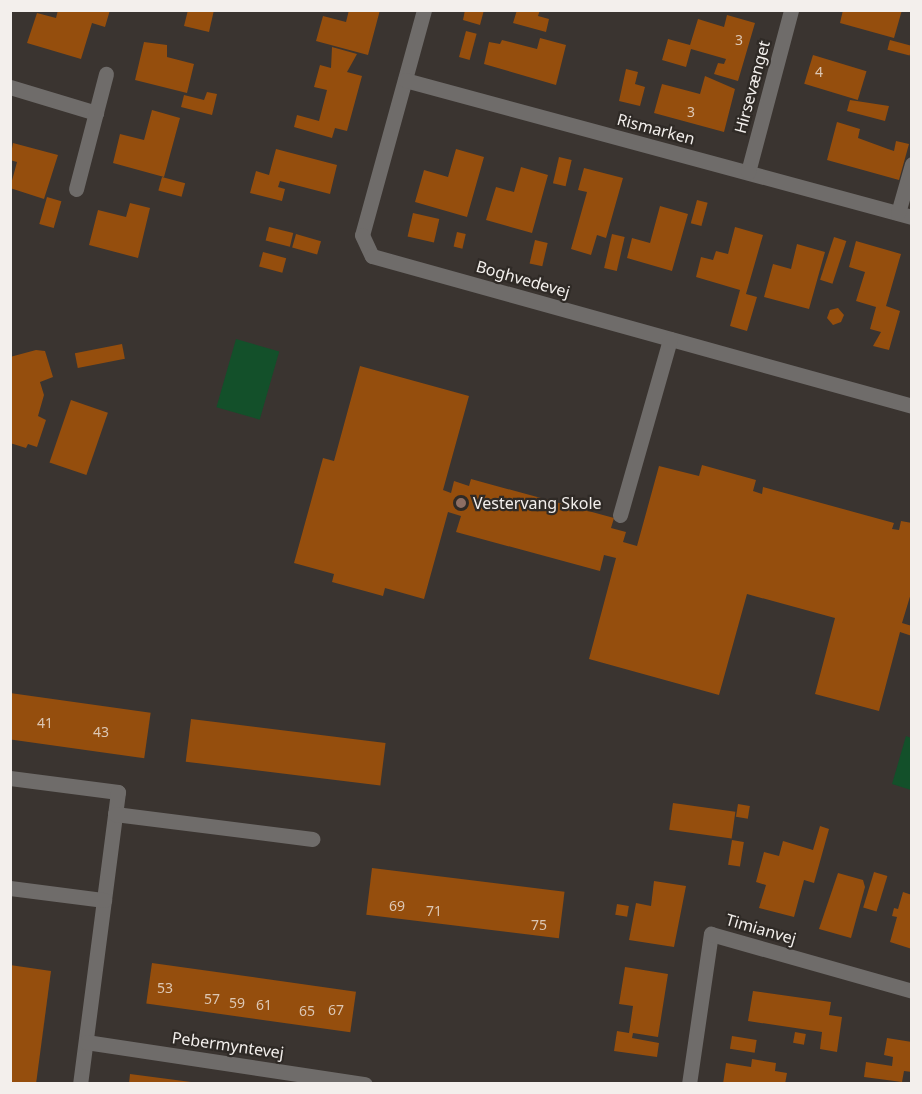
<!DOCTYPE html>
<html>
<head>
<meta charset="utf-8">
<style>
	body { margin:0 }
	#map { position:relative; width:922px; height:1094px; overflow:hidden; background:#3a3430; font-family:"Noto Sans",sans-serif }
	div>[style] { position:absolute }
	.green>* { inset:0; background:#13502a; transform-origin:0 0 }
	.building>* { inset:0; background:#954e0d; transform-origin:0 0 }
	.minor>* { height:15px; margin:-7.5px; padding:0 7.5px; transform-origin:7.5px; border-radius:7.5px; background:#6f6c6a }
	.dots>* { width:16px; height:16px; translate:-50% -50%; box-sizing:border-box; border:3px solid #2f2a26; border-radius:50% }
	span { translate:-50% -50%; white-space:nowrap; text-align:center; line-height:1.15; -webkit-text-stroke:4.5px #2f2a26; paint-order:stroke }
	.number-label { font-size:14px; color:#dcc7b4 }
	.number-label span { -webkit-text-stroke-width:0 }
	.street-label { font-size:16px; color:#f3efec }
	.poi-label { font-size:16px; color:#f3efec }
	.left { translate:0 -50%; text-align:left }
	.frame { position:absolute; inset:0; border:12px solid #f3efec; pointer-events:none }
</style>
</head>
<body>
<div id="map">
	<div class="green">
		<div style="left:236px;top:339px;width:45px;height:71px;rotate:16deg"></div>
		<div style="clip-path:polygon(906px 736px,911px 738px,911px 790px,892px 784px)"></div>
	</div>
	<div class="building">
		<div style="clip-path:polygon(58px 10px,110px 10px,105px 27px,92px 23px,81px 59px,27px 43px,37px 13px,56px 18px)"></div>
		<div style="clip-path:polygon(188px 10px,214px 10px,209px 32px,184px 26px)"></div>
		<div style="clip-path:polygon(349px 10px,380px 10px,368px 55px,316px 41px,323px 16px,346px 22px)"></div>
		<div style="clip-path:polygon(465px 10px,484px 10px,480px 25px,463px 20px)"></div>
		<div style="clip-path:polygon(517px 10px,540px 10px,538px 16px,549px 19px,546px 32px,513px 23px)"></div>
		<div style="clip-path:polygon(843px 10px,902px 10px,894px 38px,840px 23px)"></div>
		<div style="clip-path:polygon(727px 15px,755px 23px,738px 81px,714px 74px,718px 63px,724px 64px,726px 59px,691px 49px,686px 67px,662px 60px,668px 39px,690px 45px,698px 19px,724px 27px)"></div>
		<div style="left:466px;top:31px;width:11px;height:27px;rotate:15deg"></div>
		<div style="clip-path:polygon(540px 38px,566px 45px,556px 85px,484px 64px,489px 42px,500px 44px,502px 40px,537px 49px)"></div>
		<div style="left:890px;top:40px;width:23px;height:10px;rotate:15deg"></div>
		<div style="clip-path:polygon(144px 42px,167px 45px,167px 57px,194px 64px,187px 93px,135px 80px)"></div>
		<div style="clip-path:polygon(332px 47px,357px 54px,347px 72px,362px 76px,347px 131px,335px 128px,332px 138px,294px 127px,297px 115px,319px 121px,327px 90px,314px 87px,320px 65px,331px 68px)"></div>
		<div style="left:813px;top:55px;width:56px;height:30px;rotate:17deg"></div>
		<div style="clip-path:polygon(626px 69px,638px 72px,635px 84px,645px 87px,640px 106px,619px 101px)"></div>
		<div style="clip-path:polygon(705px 76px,735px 89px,724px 132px,654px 113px,662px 84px,700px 94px)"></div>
		<div style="clip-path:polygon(207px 92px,217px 94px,212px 115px,181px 107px,184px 95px,204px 100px)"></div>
		<div style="clip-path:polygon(850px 100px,889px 106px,885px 121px,847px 111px)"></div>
		<div style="clip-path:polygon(152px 110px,180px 118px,164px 177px,113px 163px,120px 134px,144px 140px)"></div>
		<div style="clip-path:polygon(837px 122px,860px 129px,858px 138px,888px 149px,894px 151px,896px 141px,909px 144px,899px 180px,827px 160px)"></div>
		<div style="clip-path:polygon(13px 143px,58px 155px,44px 199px,10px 188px,17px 162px,10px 160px)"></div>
		<div style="clip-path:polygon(276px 149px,337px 165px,330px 194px,280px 181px,278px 187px,285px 189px,282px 201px,250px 193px,256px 171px,269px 175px)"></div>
		<div style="clip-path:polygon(456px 149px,484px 157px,467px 217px,415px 202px,424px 170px,448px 177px)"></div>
		<div style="left:559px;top:157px;width:13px;height:27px;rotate:13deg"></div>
		<div style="clip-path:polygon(521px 167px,548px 175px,532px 233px,486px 220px,496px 187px,514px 192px)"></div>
		<div style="clip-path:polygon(584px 168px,623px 178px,606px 238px,597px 235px,591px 255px,571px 249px,587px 192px,578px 190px)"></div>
		<div style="left:162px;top:177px;width:24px;height:14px;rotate:15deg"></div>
		<div style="left:47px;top:197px;width:15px;height:28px;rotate:16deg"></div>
		<div style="left:697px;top:200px;width:11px;height:24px;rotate:15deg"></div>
		<div style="clip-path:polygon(130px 203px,150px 208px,138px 258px,89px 245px,98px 210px,126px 217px)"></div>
		<div style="clip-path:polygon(660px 206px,688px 214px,672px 271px,627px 258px,632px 238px,650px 243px)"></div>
		<div style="left:413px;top:213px;width:27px;height:24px;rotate:13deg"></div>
		<div style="left:269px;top:227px;width:25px;height:14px;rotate:14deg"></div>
		<div style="clip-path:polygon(735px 227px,763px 235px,746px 294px,757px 297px,747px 331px,730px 326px,740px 290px,696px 277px,701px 257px,713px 260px,716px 251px,728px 254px)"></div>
		<div style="left:457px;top:232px;width:9px;height:15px;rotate:13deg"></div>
		<div style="left:296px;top:234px;width:26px;height:14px;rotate:16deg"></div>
		<div style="left:612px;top:234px;width:13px;height:35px;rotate:13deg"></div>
		<div style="left:834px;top:237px;width:13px;height:45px;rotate:18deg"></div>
		<div style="left:535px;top:240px;width:13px;height:24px;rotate:13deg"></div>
		<div style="clip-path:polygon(856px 241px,901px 254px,886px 306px,900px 311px,889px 350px,873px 346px,881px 332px,870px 329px,876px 307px,856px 301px,865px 272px,849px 267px)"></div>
		<div style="clip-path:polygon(797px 244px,825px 252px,809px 309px,764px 297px,773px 264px,791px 269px)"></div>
		<div style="left:263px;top:252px;width:24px;height:15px;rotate:15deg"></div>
		<div style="clip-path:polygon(838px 308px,844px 315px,841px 322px,833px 325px,827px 318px,830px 310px)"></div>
		<div style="left:122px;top:344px;width:15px;height:48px;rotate:79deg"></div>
		<div style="clip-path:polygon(36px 350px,45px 351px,53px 377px,40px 382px,44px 395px,38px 416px,46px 420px,37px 447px,28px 444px,26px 448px,10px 443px,10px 357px)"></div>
		<div style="clip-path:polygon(360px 366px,469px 396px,443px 490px,451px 493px,454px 481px,469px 486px,471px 479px,614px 518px,611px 528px,626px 532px,623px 542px,637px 546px,659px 466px,699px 476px,702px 465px,756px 480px,753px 491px,762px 494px,763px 487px,894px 523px,892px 529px,899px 530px,901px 521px,912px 523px,912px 590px,902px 623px,912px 626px,912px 636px,900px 632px,879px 711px,815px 694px,835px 618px,747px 594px,719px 695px,589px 659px,616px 558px,604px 555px,600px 571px,456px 532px,461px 516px,448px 512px,424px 599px,385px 588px,383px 596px,332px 582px,334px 574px,294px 563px,323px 458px,334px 461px)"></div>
		<div style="left:71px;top:400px;width:39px;height:66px;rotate:19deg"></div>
		<div style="left:10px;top:693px;width:142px;height:46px;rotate:8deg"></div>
		<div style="left:191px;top:719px;width:196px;height:43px;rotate:7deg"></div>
		<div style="left:673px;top:803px;width:63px;height:27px;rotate:8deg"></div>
		<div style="left:738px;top:804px;width:12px;height:13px;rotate:9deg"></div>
		<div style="clip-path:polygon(820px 826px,829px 829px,814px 883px,804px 880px,794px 917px,759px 908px,766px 885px,756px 882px,764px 852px,779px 856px,783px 841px,813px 850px)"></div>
		<div style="left:732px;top:840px;width:12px;height:25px;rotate:9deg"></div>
		<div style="left:372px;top:868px;width:194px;height:47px;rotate:7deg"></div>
		<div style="left:874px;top:872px;width:14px;height:37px;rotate:17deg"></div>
		<div style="clip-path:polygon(838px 873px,863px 880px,865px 887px,851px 938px,819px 929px)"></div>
		<div style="clip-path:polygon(654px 881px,686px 886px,674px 947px,629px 940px,636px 903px,651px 906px)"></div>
		<div style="clip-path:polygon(903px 892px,912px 895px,912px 949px,890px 942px,897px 917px,892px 916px,894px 908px,898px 909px)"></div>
		<div style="left:617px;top:904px;width:12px;height:11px;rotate:9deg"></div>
		<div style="left:152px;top:963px;width:206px;height:41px;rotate:8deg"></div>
		<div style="clip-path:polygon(10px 965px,51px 971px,36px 1084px,10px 1084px)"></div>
		<div style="clip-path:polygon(625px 967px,668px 974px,658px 1037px,633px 1033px,632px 1038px,659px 1043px,657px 1057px,614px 1051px,617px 1031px,629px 1033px,633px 1006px,619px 1004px)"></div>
		<div style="clip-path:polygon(753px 991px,831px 1002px,829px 1015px,842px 1017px,837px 1052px,820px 1049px,822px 1032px,748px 1021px)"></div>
		<div style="left:795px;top:1032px;width:11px;height:11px;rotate:10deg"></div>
		<div style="left:732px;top:1036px;width:25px;height:13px;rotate:9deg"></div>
		<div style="clip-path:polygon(887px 1038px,912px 1042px,912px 1072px,904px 1071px,902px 1082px,864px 1077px,866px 1062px,892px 1066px,893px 1057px,884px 1055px)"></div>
		<div style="clip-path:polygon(752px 1059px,776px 1063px,775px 1071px,787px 1073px,785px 1084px,723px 1084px,726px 1063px,751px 1067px)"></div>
		<div style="clip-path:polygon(130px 1074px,191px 1082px,190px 1084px,129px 1084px)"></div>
	</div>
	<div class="minor">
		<div style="left:424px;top:10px;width:233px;rotate:105.4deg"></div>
		<div style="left:362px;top:235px;width:23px;rotate:65deg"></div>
		<div style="left:372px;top:256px;width:560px;rotate:15.52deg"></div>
		<div style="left:405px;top:80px;width:525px;rotate:15.12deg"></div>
		<div style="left:10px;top:87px;width:90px;rotate:16.8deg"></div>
		<div style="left:748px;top:172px;width:168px;rotate:-75.1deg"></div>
		<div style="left:76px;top:189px;width:119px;rotate:-75.4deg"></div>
		<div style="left:898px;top:213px;width:51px;rotate:-74.1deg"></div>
		<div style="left:620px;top:515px;width:183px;rotate:-74.1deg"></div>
		<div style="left:10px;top:778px;width:109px;rotate:7.4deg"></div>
		<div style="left:118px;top:792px;width:294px;rotate:97.4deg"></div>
		<div style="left:115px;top:814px;width:199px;rotate:7.2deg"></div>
		<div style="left:10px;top:888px;width:95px;rotate:7.3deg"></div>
		<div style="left:86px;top:1042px;width:282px;rotate:8.6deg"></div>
		<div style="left:689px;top:1084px;width:152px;rotate:-81.7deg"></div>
		<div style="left:711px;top:934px;width:209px;rotate:15.8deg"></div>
	</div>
	<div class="dots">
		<div style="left:461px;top:503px;background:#8d6e63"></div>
	</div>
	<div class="number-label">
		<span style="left:739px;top:40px">3</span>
		<span style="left:819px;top:72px">4</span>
		<span style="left:691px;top:112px">3</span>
		<span style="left:45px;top:723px">41</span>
		<span style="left:101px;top:732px">43</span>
		<span style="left:397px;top:906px">69</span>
		<span style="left:434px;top:911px">71</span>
		<span style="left:539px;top:925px">75</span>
		<span style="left:165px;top:988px">53</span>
		<span style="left:212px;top:999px">57</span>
		<span style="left:237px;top:1003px">59</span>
		<span style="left:264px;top:1005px">61</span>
		<span style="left:336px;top:1010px">67</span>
		<span style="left:307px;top:1011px">65</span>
	</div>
	<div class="street-label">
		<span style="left:752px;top:87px;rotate:-75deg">Hirsevænget</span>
		<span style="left:656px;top:129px;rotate:15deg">Rismarken</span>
		<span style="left:523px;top:279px;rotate:16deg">Boghvedevej</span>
		<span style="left:761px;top:929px;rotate:16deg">Timianvej</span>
		<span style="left:228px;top:1045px;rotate:8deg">Pebermyntevej</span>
	</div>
	<div class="poi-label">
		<span class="left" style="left:473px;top:503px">Vestervang Skole</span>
	</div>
	<div class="frame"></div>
</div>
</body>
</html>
